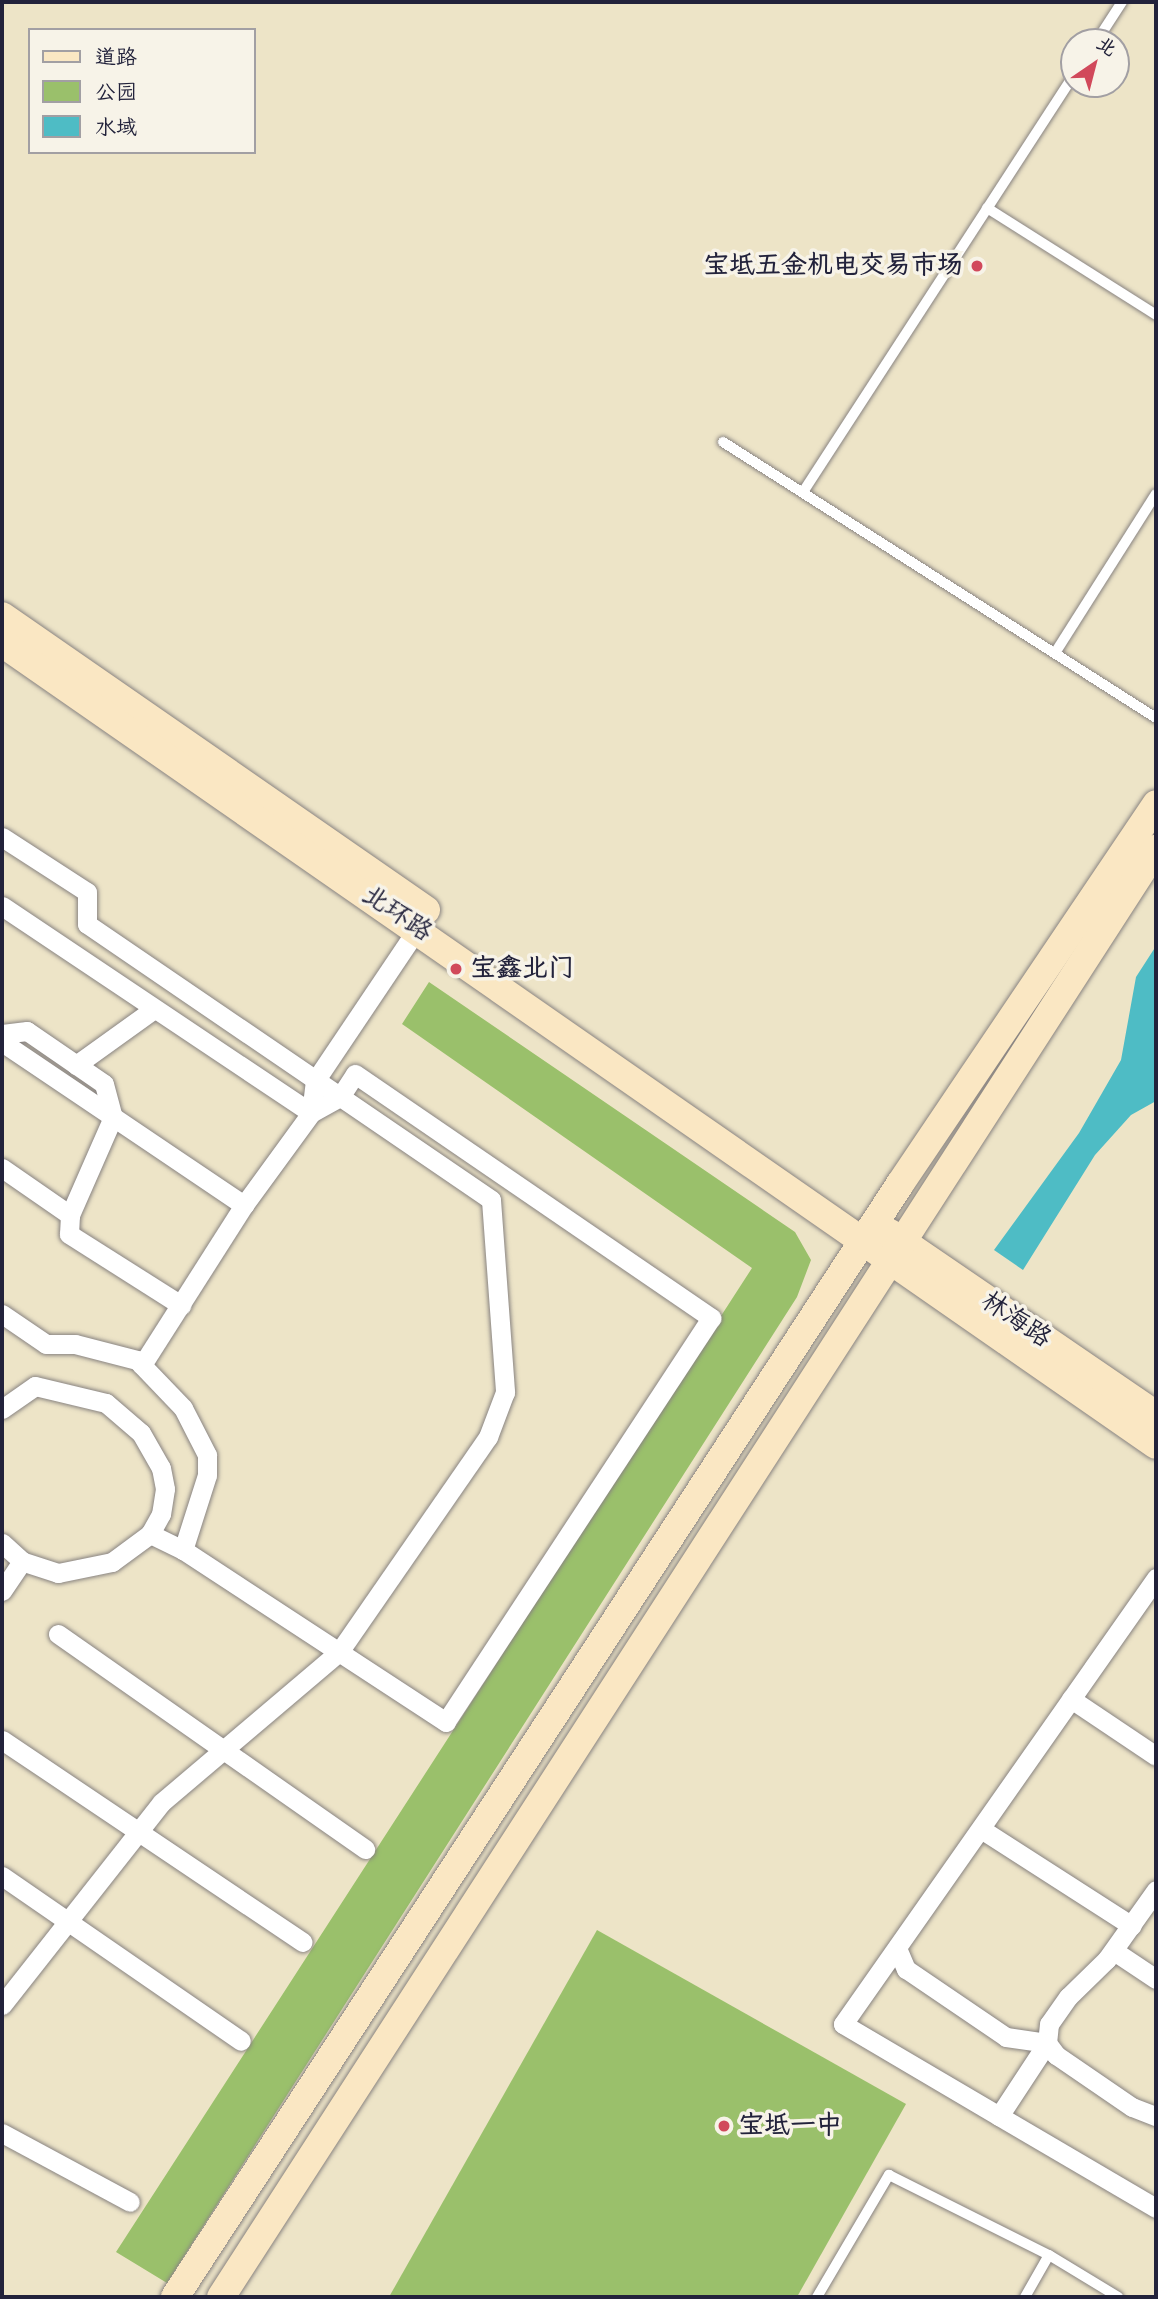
<!DOCTYPE html>
<html>
<head>
<meta charset="utf-8">
<style>
	body { margin:0 }
	#map { position:relative; width:1158px; height:2299px; overflow:hidden; background:#ede4c7; font-family:"Architects Daughter","LXGW WenKai TC",sans-serif }
	div>[style] { position:absolute }
	.green>* { inset:0; background:#9ac06b }
	.water>* { inset:0; background:#4ebcc5 }
	.roads { filter:drop-shadow(0 0 2px #888381) drop-shadow(0 0 2px #888381) }
	.lane>* { height:10px; margin:-5px; padding:0 5px; transform-origin:5px; border-radius:5px; background:#fff }
	.street>* { height:19px; margin:-9.5px; padding:0 9.5px; transform-origin:9.5px; border-radius:9.5px; background:#fff }
	.secondary>* { height:28px; margin:-14px; padding:0 14px; transform-origin:14px; border-radius:14px; background:#fae7c3 }
	.dots>* { width:19px; height:19px; translate:-50% -50%; box-sizing:border-box; border:4px solid #f7f3e8; border-radius:50% }
	span { translate:-50% -50%; white-space:nowrap; text-align:center; line-height:1.15; -webkit-text-stroke:7px #f7f3e8; paint-order:stroke }
	.poi-label { font-size:26px; color:#22223b; font-weight:700 }
	.right { translate:-100% -50%; text-align:right }
	.left { translate:0 -50%; text-align:left }
	.street-label { font-size:26px; color:#22223b }
	.frame { position:absolute; inset:0; border:4px solid #22223b; pointer-events:none }
	.legend { position:absolute; left:28px; top:28px; width:228px; height:126px; box-sizing:border-box; background:#f7f3e8; border:2px solid #a29fa3; margin:0; padding:9px 12px; list-style:none; font-size:21px; color:#22223b }
	.legend li { display:flex; align-items:center; gap:14px; height:35px }
	.legend b { width:35px; border:2px solid #a29fa3 }
	.north { position:absolute; left:1060px; top:28px; width:70px; height:70px; box-sizing:border-box; background:#f7f3e8; border:2px solid #a29fa3; border-radius:50%; rotate:35deg; font-size:19px; font-weight:700; line-height:28px; text-align:center; color:#22223b }
	.north::after { content:''; display:block; margin:auto; width:24px; height:32px; background:#d1495b; clip-path:polygon(50% 0,100% 100%,50% 72%,0 100%) }
</style>
</head>
<body>
<div id="map">
	<div class="green">
		<div style="clip-path:polygon(429px 982px,795px 1232px,811px 1260px,797px 1297px,167px 2283px,116px 2252px,752px 1268px,402px 1024px)"></div>
		<div style="clip-path:polygon(597px 1930px,906px 2104px,797px 2297px,389px 2297px)"></div>
	</div>
	<div class="water">
		<div style="clip-path:polygon(1156px 946px,1156px 1101px,1131px 1115px,1095px 1155px,1023px 1270px,994px 1250px,1079px 1133px,1121px 1060px,1136px 977px)"></div>
	</div>
	<div class="roads">
		<div class="lane">
			<div style="left:1096px;top:42px;width:48px;rotate:-57deg"></div>
			<div style="left:987px;top:208px;width:200px;rotate:32.3deg"></div>
			<div style="left:723px;top:442px;width:513px;rotate:32.51deg"></div>
			<div style="left:803px;top:492px;width:497px;rotate:-57deg"></div>
			<div style="left:1055px;top:653px;width:188px;rotate:-57.6deg"></div>
			<div style="left:817px;top:2297px;width:142px;rotate:-59.5deg"></div>
			<div style="left:889px;top:2175px;width:179px;rotate:26.6deg"></div>
			<div style="left:1049px;top:2255px;width:81px;rotate:31.3deg"></div>
			<div style="left:1025px;top:2297px;width:48px;rotate:-60.3deg"></div>
		</div>
		<div class="street">
			<div style="left:2px;top:837px;width:101px;rotate:32.9deg"></div>
			<div style="left:87px;top:892px;width:32px;rotate:90deg"></div>
			<div style="left:87px;top:924px;width:489px;rotate:34.3deg"></div>
			<div style="left:491px;top:1200px;width:193px;rotate:85.8deg"></div>
			<div style="left:505px;top:1392px;width:48px;rotate:110.7deg"></div>
			<div style="left:488px;top:1437px;width:262px;rotate:124.7deg"></div>
			<div style="left:339px;top:1652px;width:233px;rotate:139.7deg"></div>
			<div style="left:161px;top:1803px;width:257px;rotate:128.2deg"></div>
			<div style="left:2px;top:906px;width:372px;rotate:33.8deg"></div>
			<div style="left:311px;top:1113px;width:33px;rotate:-29deg"></div>
			<div style="left:340px;top:1097px;width:27px;rotate:-57deg"></div>
			<div style="left:355px;top:1074px;width:432px;rotate:34.4deg"></div>
			<div style="left:711px;top:1318px;width:483px;rotate:123.3deg"></div>
			<div style="left:446px;top:1722px;width:314px;rotate:-146.8deg"></div>
			<div style="left:183px;top:1550px;width:37px;rotate:-154deg"></div>
			<div style="left:2px;top:1034px;width:25px;rotate:-7deg"></div>
			<div style="left:27px;top:1031px;width:93px;rotate:34.5deg"></div>
			<div style="left:104px;top:1084px;width:34px;rotate:75deg"></div>
			<div style="left:113px;top:1117px;width:107px;rotate:113.7deg"></div>
			<div style="left:2px;top:1042px;width:292px;rotate:34deg"></div>
			<div style="left:76px;top:1065px;width:96px;rotate:-35.7deg"></div>
			<div style="left:2px;top:1168px;width:83px;rotate:34.7deg"></div>
			<div style="left:70px;top:1215px;width:19px;rotate:93deg"></div>
			<div style="left:69px;top:1234px;width:133px;rotate:32.4deg"></div>
			<div style="left:2px;top:1314px;width:53px;rotate:34.3deg"></div>
			<div style="left:46px;top:1344px;width:29px"></div>
			<div style="left:75px;top:1344px;width:64px;rotate:14.5deg"></div>
			<div style="left:137px;top:1360px;width:66px;rotate:46.2deg"></div>
			<div style="left:183px;top:1408px;width:53px;rotate:62.9deg"></div>
			<div style="left:207px;top:1455px;width:20px;rotate:90deg"></div>
			<div style="left:207px;top:1475px;width:79px;rotate:107.7deg"></div>
			<div style="left:142px;top:1365px;width:190px;rotate:-57.5deg"></div>
			<div style="left:244px;top:1205px;width:114px;rotate:-53.9deg"></div>
			<div style="left:311px;top:1113px;width:32px;rotate:-83deg"></div>
			<div style="left:315px;top:1081px;width:192px;rotate:-56.1deg"></div>
			<div style="left:2px;top:1409px;width:40px;rotate:-34.9deg"></div>
			<div style="left:35px;top:1386px;width:73px;rotate:13.5deg"></div>
			<div style="left:106px;top:1403px;width:46px;rotate:40.6deg"></div>
			<div style="left:141px;top:1433px;width:40px;rotate:60.3deg"></div>
			<div style="left:161px;top:1468px;width:21px;rotate:79deg"></div>
			<div style="left:165px;top:1489px;width:25px;rotate:99deg"></div>
			<div style="left:161px;top:1514px;width:23px;rotate:119deg"></div>
			<div style="left:150px;top:1534px;width:47px;rotate:143.6deg"></div>
			<div style="left:112px;top:1562px;width:55px;rotate:168.5deg"></div>
			<div style="left:58px;top:1573px;width:38px;rotate:-162deg"></div>
			<div style="left:22px;top:1561px;width:27px;rotate:-138deg"></div>
			<div style="left:2px;top:1591px;width:36px;rotate:-56deg"></div>
			<div style="left:58px;top:1634px;width:375px;rotate:35deg"></div>
			<div style="left:1071px;top:1699px;width:102px;rotate:33.8deg"></div>
			<div style="left:2px;top:1740px;width:362px;rotate:33.9deg"></div>
			<div style="left:981px;top:1829px;width:179px;rotate:32.7deg"></div>
			<div style="left:2px;top:1876px;width:290px;rotate:34.6deg"></div>
			<div style="left:1156px;top:1890px;width:85px;rotate:125.4deg"></div>
			<div style="left:1107px;top:1959px;width:54px;rotate:135.7deg"></div>
			<div style="left:1068px;top:1997px;width:33px;rotate:125deg"></div>
			<div style="left:1049px;top:2024px;width:19px;rotate:96deg"></div>
			<div style="left:1047px;top:2043px;width:15px;rotate:53deg"></div>
			<div style="left:1056px;top:2055px;width:92px;rotate:34.4deg"></div>
			<div style="left:1132px;top:2107px;width:26px;rotate:21deg"></div>
			<div style="left:897px;top:1948px;width:23px;rotate:67deg"></div>
			<div style="left:906px;top:1969px;width:121px;rotate:34.2deg"></div>
			<div style="left:1006px;top:2037px;width:41px;rotate:8.3deg"></div>
			<div style="left:1047px;top:2043px;width:87px;rotate:123.3deg"></div>
			<div style="left:999px;top:2116px;width:182px;rotate:30.4deg"></div>
			<div style="left:1114px;top:1951px;width:50px;rotate:33.7deg"></div>
			<div style="left:999px;top:2116px;width:181px;rotate:-149.5deg"></div>
			<div style="left:843px;top:2024px;width:545px;rotate:-54.94deg"></div>
			<div style="left:2px;top:2133px;width:145px;rotate:28.3deg"></div>
		</div>
		<div class="secondary">
			<div style="left:2px;top:616px;width:516px;rotate:34.74deg"></div>
			<div style="left:2px;top:643px;width:1405px;rotate:34.8deg"></div>
			<div style="left:890px;top:1233px;width:322px;rotate:34.4deg"></div>
			<div style="left:175px;top:2297px;width:1328px;rotate:-56.92deg"></div>
			<div style="left:900px;top:1184px;width:458px;rotate:-56deg"></div>
			<div style="left:221px;top:2297px;width:1724px;rotate:-57.15deg"></div>
		</div>
	</div>
	<div class="dots">
		<div style="left:977px;top:266px;background:#d1495b"></div>
		<div style="left:456px;top:969px;background:#d1495b"></div>
		<div style="left:724px;top:2126px;background:#d1495b"></div>
	</div>
	<div class="poi-label">
		<span class="right" style="left:963px;top:266px">宝坻五金机电交易市场</span>
		<span class="left" style="left:470px;top:969px">宝鑫北门</span>
		<span class="left" style="left:738px;top:2126px">宝坻一中</span>
	</div>
	<div class="street-label">
		<span style="left:397px;top:914px;rotate:34deg">北环路</span>
		<span style="left:1016px;top:1320px;rotate:34deg">林海路</span>
	</div>
	<div class="frame"></div>
	<ul class="legend">
	<li><b style="height:9px;background:#fae7c3"></b>道路</li>
	<li><b style="height:19px;background:#9ac06b"></b>公园</li>
	<li><b style="height:19px;background:#4ebcc5"></b>水域</li>
	</ul>
	<div class="north">北</div>
</div>
</body>
</html>
